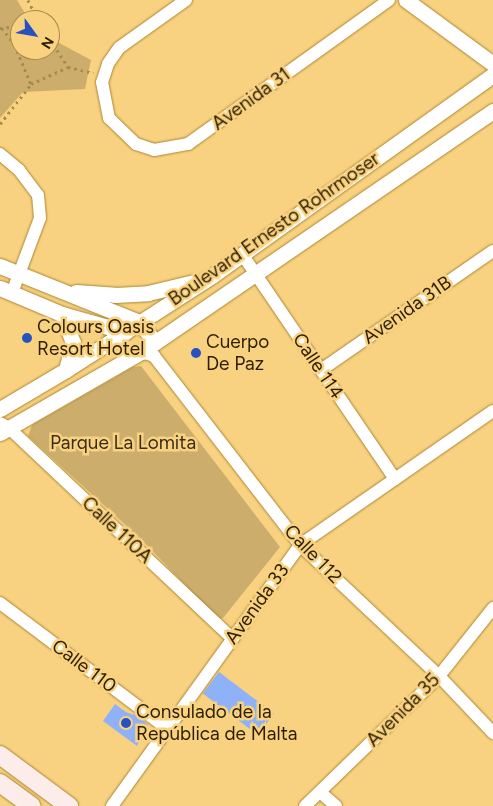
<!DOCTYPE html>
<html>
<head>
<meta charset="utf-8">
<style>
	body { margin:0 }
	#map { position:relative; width:493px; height:806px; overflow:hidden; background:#f9d281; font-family:Figtree,sans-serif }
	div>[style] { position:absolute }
	.green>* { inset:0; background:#cdad6c }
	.building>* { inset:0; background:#8fb1f7; transform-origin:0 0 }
	.path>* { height:2.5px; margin-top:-1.25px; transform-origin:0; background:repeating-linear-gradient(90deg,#a88a4e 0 2.5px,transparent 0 6.5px) }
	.roads { filter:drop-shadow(0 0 1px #ab8633) drop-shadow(0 0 1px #ab8633) }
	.minor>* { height:12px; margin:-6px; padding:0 6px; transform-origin:6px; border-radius:6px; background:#fff }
	.tertiary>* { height:15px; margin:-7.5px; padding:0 7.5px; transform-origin:7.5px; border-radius:7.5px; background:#fff }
	.secondary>* { height:18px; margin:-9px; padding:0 9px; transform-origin:9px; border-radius:9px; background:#fcecea }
	.dots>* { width:14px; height:14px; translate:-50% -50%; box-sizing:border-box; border:2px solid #f9d281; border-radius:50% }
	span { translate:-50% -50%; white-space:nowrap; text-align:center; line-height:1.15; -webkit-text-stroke:5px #f9d281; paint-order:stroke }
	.street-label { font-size:19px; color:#2d1e00 }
	.poi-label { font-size:19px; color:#2d1e00 }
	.left { translate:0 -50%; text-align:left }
	.park-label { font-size:19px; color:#372d19 }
	.north { position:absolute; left:10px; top:10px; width:50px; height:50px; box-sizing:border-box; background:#f9d281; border:1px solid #a78a4d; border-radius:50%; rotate:122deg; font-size:14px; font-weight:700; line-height:20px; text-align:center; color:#2d1e00 }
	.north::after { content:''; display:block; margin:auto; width:18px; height:22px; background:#2651bf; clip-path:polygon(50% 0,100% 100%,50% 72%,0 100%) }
</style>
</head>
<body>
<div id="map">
	<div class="green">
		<div style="clip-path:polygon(0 0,17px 0,29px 20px,20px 20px,20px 50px,50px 50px,50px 38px,91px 60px,85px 89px,23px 92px,0 118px)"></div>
		<div style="clip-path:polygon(141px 366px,280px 547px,223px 618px,217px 618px,142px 540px,28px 436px,32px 425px,133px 367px)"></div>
	</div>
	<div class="building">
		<div style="left:219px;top:672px;width:69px;height:27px;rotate:37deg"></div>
		<div style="clip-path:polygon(115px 704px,126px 712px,134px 715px,135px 712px,148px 725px,137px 746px,103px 721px)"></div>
	</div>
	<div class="path">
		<div style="left:28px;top:0;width:22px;rotate:63deg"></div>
		<div style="left:0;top:28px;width:20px;rotate:-6deg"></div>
		<div style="left:2px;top:28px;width:21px;rotate:53deg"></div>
		<div style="left:15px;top:45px;width:10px;rotate:-61deg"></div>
		<div style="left:50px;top:39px;width:33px;rotate:57deg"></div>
		<div style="left:68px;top:67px;width:26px;rotate:13deg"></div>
		<div style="left:15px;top:45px;width:42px;rotate:67.7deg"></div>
		<div style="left:0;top:124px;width:51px;rotate:-52.2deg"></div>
		<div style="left:31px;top:84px;width:41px;rotate:-24.7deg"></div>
	</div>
	<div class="roads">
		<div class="minor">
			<div style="left:186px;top:0;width:82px;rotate:144.4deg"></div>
			<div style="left:119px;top:48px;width:19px;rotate:125deg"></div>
			<div style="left:108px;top:64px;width:19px;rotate:108deg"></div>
			<div style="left:102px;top:82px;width:37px;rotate:79deg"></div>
			<div style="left:109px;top:118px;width:37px;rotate:44deg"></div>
			<div style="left:136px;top:144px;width:19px;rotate:18deg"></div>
			<div style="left:154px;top:150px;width:35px;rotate:-10deg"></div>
			<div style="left:188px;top:144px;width:247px;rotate:-35.6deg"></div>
			<div style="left:0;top:154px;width:25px;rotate:40deg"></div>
			<div style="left:19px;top:170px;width:31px;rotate:53deg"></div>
			<div style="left:38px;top:195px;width:23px;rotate:85deg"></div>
			<div style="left:40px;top:218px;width:80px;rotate:110.5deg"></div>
			<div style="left:242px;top:254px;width:272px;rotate:55.8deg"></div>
			<div style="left:141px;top:352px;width:14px;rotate:17deg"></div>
			<div style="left:154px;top:356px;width:239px;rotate:52.3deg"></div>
			<div style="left:300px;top:545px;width:191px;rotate:43.3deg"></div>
			<div style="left:439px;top:676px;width:79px;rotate:46.5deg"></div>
			<div style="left:321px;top:370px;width:209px;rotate:-34.7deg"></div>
			<div style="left:0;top:423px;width:10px;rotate:29deg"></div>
			<div style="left:9px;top:428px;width:306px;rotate:43.3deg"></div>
			<div style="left:0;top:603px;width:210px;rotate:36.9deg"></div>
			<div style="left:320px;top:792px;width:21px;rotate:41deg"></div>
			<div style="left:112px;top:806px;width:322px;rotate:-54.2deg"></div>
			<div style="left:300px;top:545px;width:235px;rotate:-34.8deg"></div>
			<div style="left:305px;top:806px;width:187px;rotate:-44.1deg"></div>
			<div style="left:439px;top:676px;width:87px;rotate:-51.5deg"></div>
		</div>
		<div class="tertiary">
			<div style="left:406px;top:0;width:108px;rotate:36.3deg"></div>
			<div style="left:0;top:266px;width:150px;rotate:21.9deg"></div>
			<div style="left:139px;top:322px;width:26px;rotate:51deg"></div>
			<div style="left:0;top:288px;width:67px;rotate:22.8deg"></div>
			<div style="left:62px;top:314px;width:66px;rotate:15.9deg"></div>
			<div style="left:76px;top:292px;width:39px;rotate:4deg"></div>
			<div style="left:115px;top:295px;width:33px;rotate:-3deg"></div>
			<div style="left:148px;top:293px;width:47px;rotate:-13.4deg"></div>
			<div style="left:62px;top:314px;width:30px;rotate:69deg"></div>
			<div style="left:73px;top:342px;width:29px;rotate:104deg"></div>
			<div style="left:0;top:409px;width:77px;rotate:-30.6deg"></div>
			<div style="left:66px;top:370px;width:174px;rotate:-32.8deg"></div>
			<div style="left:212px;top:276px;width:345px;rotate:-35.6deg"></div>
			<div style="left:0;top:433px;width:163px;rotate:-29.9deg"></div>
			<div style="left:141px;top:352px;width:427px;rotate:-34.4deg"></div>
		</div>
		<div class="secondary">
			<div style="left:0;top:755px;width:86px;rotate:36.5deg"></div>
			<div style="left:0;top:783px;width:39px;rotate:36deg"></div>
		</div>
	</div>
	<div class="dots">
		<div style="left:27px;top:338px;background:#2651bf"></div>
		<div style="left:196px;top:353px;background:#2651bf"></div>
		<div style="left:126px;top:723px;background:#2651bf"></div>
	</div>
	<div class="street-label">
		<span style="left:251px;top:99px;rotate:-36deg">Avenida 31</span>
		<span style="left:274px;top:229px;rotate:-35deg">Boulevard Ernesto Rohrmoser</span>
		<span style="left:407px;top:310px;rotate:-35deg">Avenida 31B</span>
		<span style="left:318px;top:366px;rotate:56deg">Calle 114</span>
		<span style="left:117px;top:530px;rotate:43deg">Calle 110A</span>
		<span style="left:313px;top:554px;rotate:46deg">Calle 112</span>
		<span style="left:257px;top:604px;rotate:-54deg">Avenida 33</span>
		<span style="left:84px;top:666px;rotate:37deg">Calle 110</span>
		<span style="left:403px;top:710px;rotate:-45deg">Avenida 35</span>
	</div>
	<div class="poi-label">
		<span class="left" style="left:37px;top:338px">Colours Oasis<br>Resort Hotel</span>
		<span class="left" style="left:206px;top:353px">Cuerpo<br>De Paz</span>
		<span class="left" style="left:136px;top:723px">Consulado de la<br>República de Malta</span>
	</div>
	<div class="park-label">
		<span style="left:123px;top:443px">Parque La Lomita</span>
	</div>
	<div class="north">N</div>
</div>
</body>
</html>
